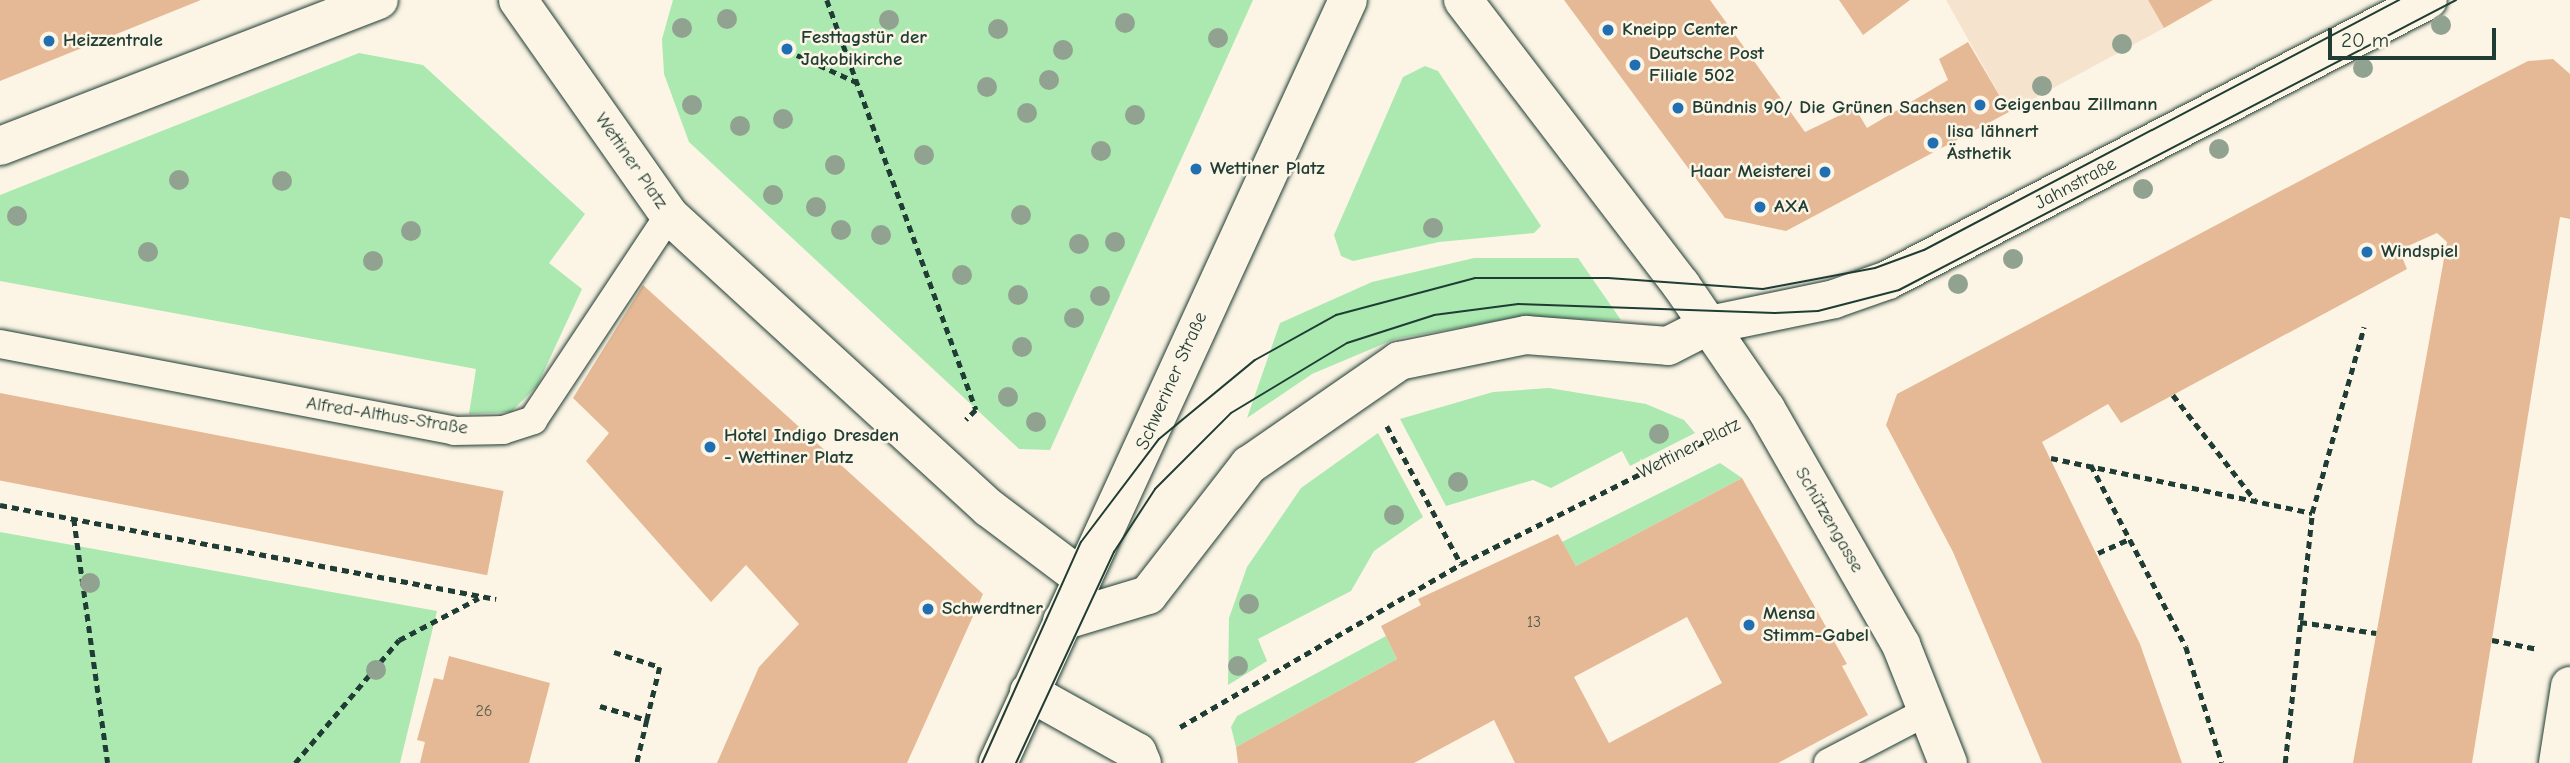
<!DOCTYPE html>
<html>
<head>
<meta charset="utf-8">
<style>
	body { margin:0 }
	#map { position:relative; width:2570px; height:763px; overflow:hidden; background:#fcf5e5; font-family:"Comic Neue",sans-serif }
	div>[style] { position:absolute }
	.built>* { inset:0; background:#f5e3cd }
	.green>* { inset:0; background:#abe9b1 }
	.building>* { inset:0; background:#e5b995; transform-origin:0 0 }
	.path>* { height:4.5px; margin-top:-2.25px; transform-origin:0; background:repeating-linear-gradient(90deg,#1f3d34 0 7px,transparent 0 12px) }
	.roads { filter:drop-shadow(0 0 2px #1f3d34) drop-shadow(0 0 2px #1f3d34) }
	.service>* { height:28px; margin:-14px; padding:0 14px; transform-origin:14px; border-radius:14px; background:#fcf5e5 }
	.pedestrian>* { height:38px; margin:-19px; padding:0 19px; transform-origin:19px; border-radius:19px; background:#fcf5e5 }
	.minor>* { height:38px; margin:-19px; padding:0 19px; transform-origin:19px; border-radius:19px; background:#fcf5e5 }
	.tertiary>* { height:38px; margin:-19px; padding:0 19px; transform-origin:19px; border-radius:19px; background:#fcf5e5 }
	.tram>* { height:2px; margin:-1px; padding:0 1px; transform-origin:1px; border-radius:1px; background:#1f3d34 }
	.trees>* { width:20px; height:20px; margin:-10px; border-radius:50%; background:#92a291 }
	.dots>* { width:19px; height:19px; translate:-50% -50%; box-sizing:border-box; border:4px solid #fcf5e5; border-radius:50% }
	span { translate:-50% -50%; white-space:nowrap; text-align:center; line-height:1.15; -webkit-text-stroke:5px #fcf5e5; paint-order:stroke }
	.number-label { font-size:16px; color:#505c4c }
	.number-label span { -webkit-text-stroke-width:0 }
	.poi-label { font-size:19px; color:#1f3d34; font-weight:700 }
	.left { translate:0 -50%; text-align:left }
	.right { translate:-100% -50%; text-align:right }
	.street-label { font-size:19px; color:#1f3d34 }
	.scale { position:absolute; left:2328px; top:28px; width:168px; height:32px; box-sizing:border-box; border:4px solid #1f3d34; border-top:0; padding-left:9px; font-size:21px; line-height:24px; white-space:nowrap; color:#1f3d34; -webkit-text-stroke:5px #fcf5e5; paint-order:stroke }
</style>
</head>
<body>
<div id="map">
	<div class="built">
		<div style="clip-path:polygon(1946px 0,2148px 0,2164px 28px,2009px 112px)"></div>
	</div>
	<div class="green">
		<div style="clip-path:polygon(673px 0,1253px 0,1050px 450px,1019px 449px,689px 142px,664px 74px,662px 39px)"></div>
		<div style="clip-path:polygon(359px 53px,423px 65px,585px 214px,549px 263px,582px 289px,537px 386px,511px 412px,469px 414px,476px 369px,0 281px,0 195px)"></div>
		<div style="clip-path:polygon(1425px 66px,1438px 71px,1541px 226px,1534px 233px,1439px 242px,1353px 261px,1341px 256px,1334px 235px,1403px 77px)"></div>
		<div style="clip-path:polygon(1474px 258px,1578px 258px,1621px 320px,1518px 317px,1395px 339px,1312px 374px,1247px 418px,1280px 323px,1372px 282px)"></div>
		<div style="clip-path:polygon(1549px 388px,1646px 404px,1684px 420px,1695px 433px,1630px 466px,1622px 451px,1551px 488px,1533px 480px,1446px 506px,1400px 419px,1493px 392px)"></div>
		<div style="clip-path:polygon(1378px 433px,1423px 517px,1374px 551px,1351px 591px,1258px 639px,1267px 661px,1228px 685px,1229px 618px,1247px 567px,1301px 488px)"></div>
		<div style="clip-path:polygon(1720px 463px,1742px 478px,1576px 566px,1562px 542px)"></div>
		<div style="clip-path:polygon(0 532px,437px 611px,400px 763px,0 763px)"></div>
		<div style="clip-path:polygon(1386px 636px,1397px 659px,1236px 747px,1231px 727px,1237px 716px)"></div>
	</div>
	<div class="building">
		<div style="clip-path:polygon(0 0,201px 0,0 81px)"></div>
		<div style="clip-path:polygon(1564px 0,1710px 0,1805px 132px,1855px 108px,1867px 128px,1948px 80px,1939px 59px,1968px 42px,2009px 112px,1786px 231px,1725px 218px)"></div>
		<div style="clip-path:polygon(1839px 0,1910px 0,1863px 35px)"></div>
		<div style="clip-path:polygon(2148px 0,2213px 0,2164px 28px)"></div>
		<div style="clip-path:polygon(2553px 59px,2570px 74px,2570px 219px,2560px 217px,2472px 763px,2353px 763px,2447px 242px,2437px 233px,2399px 250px,2407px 269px,2121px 423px,2108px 404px,2042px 442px,2140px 644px,2182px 763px,2042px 763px,1953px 552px,1886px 425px,1897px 394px,2481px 85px,2528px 61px)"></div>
		<div style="clip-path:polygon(643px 285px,983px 594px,907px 763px,717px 763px,759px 667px,799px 624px,746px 565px,711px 602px,586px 461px,609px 433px,573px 398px)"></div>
		<div style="left:0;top:393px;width:513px;height:86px;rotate:11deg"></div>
		<div style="clip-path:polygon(evenodd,1742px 478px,1847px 664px,1842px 666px,1868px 715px,1778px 763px,1515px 763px,1494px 720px,1414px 763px,1238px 763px,1236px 747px,1397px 659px,1381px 626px,1421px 605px,1418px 599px,1558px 534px,1576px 566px,1742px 478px,1687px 617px,1722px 683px,1609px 743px,1574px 677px,1687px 617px)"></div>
		<div style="clip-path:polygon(449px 656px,550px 683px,529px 763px,420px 763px,425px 742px,417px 740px,434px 678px,443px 680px)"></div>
	</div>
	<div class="path">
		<div style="left:827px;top:0;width:436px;rotate:70deg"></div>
		<div style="left:976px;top:410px;width:14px;rotate:135deg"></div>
		<div style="left:797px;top:55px;width:65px;rotate:24.6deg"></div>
		<div style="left:2173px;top:395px;width:133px;rotate:52deg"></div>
		<div style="left:1387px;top:426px;width:157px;rotate:61.8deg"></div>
		<div style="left:2051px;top:458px;width:267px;rotate:11.9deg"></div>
		<div style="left:2091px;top:465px;width:205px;rotate:62.4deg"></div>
		<div style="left:2186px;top:647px;width:121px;rotate:72.8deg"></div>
		<div style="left:0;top:505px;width:505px;rotate:10.73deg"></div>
		<div style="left:74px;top:519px;width:246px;rotate:82.1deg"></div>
		<div style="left:2098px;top:553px;width:34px;rotate:-24deg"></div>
		<div style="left:2300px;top:622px;width:77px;rotate:8.2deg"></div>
		<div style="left:2492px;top:640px;width:47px;rotate:11.1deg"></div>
		<div style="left:614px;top:652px;width:48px;rotate:18.1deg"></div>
		<div style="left:660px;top:667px;width:55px;rotate:103.8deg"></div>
		<div style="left:600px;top:706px;width:49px;rotate:16.6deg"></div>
		<div style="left:647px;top:720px;width:44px;rotate:103.1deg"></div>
		<div style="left:1180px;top:727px;width:325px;rotate:-30.1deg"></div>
		<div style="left:1461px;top:564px;width:292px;rotate:-26.7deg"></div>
		<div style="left:295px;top:763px;width:161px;rotate:-49.8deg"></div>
		<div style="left:399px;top:640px;width:90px;rotate:-27.7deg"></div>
		<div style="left:2285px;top:763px;width:251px;rotate:-83.8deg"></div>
		<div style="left:2312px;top:513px;width:193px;rotate:-74.4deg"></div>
	</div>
	<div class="roads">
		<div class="service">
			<div style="left:0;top:344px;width:462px;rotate:10.8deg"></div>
			<div style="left:454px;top:431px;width:49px;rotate:-1.2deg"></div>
			<div style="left:503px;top:430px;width:32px;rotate:-18deg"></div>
			<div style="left:533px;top:420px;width:246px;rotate:-56.4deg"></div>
			<div style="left:1828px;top:763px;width:113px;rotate:-27.5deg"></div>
		</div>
		<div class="pedestrian">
			<div style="left:2558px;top:763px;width:78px;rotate:-81.1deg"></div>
		</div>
		<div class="minor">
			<div style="left:518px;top:0;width:263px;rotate:54.9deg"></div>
			<div style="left:669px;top:215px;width:434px;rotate:42.5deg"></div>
			<div style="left:989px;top:508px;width:116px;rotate:37deg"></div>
			<div style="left:1463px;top:0;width:359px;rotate:52.6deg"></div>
			<div style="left:1681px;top:285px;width:150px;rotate:55.6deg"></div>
			<div style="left:1766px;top:409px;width:272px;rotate:60.2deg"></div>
			<div style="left:1901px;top:645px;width:127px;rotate:68.3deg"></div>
			<div style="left:0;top:146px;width:406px;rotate:-21.1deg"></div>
			<div style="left:1062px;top:621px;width:90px;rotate:-16.8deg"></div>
			<div style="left:1148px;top:595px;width:165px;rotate:-52.2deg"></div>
			<div style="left:1249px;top:465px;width:183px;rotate:-34.7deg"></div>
			<div style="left:1399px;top:361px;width:130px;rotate:-11.6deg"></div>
			<div style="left:1526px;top:335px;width:142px;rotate:4.4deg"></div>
			<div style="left:1668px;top:346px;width:46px;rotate:-27.1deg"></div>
			<div style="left:1709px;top:325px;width:128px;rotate:-11.7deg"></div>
			<div style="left:1834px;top:299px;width:57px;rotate:-19.4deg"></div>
			<div style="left:1888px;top:280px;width:608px;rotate:-27.41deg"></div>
			<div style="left:1029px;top:692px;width:124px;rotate:29.1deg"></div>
			<div style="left:1137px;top:752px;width:12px;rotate:66deg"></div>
		</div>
		<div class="tertiary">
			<div style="left:998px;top:763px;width:839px;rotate:-65.36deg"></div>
		</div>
	</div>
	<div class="tram">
		<div style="left:982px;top:763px;width:242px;rotate:-65.9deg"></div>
		<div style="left:1081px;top:542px;width:129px;rotate:-52.9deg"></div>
		<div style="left:1159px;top:439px;width:124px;rotate:-39.5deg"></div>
		<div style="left:1255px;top:360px;width:93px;rotate:-29.1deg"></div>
		<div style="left:1336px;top:315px;width:144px;rotate:-14.9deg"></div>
		<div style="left:1475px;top:278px;width:133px"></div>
		<div style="left:1608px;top:278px;width:155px;rotate:4.1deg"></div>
		<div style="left:1763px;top:289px;width:114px;rotate:-10.6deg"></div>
		<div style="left:1875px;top:268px;width:52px;rotate:-20.2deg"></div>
		<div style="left:1924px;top:250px;width:537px;rotate:-27.76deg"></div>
		<div style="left:1016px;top:763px;width:233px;rotate:-65.1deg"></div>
		<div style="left:1114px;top:552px;width:75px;rotate:-56.9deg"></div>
		<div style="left:1155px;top:489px;width:107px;rotate:-45deg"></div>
		<div style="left:1231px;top:413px;width:135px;rotate:-31.1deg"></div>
		<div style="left:1347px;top:343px;width:91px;rotate:-17.8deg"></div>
		<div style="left:1434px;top:315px;width:85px;rotate:-7.5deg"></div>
		<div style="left:1518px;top:304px;width:257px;rotate:2deg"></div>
		<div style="left:1775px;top:313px;width:43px;rotate:-2.7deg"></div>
		<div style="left:1818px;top:311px;width:84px;rotate:-14.5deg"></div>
		<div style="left:1899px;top:290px;width:628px;rotate:-27.5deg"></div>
	</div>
	<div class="trees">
		<div style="left:727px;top:19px"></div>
		<div style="left:889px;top:20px"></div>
		<div style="left:1125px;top:23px"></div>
		<div style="left:2441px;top:25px"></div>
		<div style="left:682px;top:28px"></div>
		<div style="left:998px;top:29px"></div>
		<div style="left:1218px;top:38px"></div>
		<div style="left:2122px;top:44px"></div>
		<div style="left:1063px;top:50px"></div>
		<div style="left:2363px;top:68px"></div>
		<div style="left:1049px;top:80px"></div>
		<div style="left:2042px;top:86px"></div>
		<div style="left:987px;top:87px"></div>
		<div style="left:692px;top:105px"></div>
		<div style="left:1027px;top:113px"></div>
		<div style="left:1135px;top:115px"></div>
		<div style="left:783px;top:119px"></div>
		<div style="left:740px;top:126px"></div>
		<div style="left:2219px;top:149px"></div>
		<div style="left:1101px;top:151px"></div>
		<div style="left:924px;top:155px"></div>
		<div style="left:835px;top:165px"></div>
		<div style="left:179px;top:180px"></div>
		<div style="left:282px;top:181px"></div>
		<div style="left:2143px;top:189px"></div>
		<div style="left:773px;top:195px"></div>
		<div style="left:816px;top:207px"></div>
		<div style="left:1021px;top:215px"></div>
		<div style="left:17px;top:216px"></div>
		<div style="left:1433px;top:228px"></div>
		<div style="left:841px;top:230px"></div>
		<div style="left:411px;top:231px"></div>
		<div style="left:881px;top:235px"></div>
		<div style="left:1115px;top:242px"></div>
		<div style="left:1079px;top:244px"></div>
		<div style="left:148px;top:252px"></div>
		<div style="left:2013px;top:259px"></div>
		<div style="left:373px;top:261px"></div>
		<div style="left:962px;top:275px"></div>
		<div style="left:1958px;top:284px"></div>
		<div style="left:1018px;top:295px"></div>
		<div style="left:1100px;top:296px"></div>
		<div style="left:1074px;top:318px"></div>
		<div style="left:1022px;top:347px"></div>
		<div style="left:1008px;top:397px"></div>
		<div style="left:1036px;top:422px"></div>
		<div style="left:1659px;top:434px"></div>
		<div style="left:1458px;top:482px"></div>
		<div style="left:1394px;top:515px"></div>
		<div style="left:90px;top:583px"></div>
		<div style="left:1249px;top:604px"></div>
		<div style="left:1238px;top:666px"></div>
		<div style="left:376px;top:670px"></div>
	</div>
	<div class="dots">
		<div style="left:1608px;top:30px;background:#1f6fb2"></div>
		<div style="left:49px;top:41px;background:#1f6fb2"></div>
		<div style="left:787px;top:49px;background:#1f6fb2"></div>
		<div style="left:1635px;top:65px;background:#1f6fb2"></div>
		<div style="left:1980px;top:105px;background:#1f6fb2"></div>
		<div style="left:1678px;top:108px;background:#1f6fb2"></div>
		<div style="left:1933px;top:143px;background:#1f6fb2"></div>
		<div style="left:1196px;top:169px;background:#1f6fb2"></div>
		<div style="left:1825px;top:172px;background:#1f6fb2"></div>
		<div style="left:1760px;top:207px;background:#1f6fb2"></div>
		<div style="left:2367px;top:252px;background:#1f6fb2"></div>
		<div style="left:710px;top:447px;background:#1f6fb2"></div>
		<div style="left:928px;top:609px;background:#1f6fb2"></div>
		<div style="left:1749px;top:625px;background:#1f6fb2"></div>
	</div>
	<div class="number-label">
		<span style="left:1534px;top:622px">13</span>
		<span style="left:484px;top:711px">26</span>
	</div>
	<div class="poi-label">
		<span class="left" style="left:1622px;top:30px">Kneipp Center</span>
		<span class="left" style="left:801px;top:49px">Festtagstür der<br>Jakobikirche</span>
		<span class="left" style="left:63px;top:41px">Heizzentrale</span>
		<span class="left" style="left:1649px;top:65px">Deutsche Post<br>Filiale 502</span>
		<span class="left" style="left:1994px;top:105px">Geigenbau Zillmann</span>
		<span class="left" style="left:1692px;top:108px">Bündnis 90/ Die Grünen Sachsen</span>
		<span class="left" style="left:1947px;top:143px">lisa lähnert<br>Ästhetik</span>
		<span class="left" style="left:1210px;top:169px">Wettiner Platz</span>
		<span class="right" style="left:1811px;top:172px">Haar Meisterei</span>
		<span class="left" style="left:1774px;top:207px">AXA</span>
		<span class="left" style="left:2381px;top:252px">Windspiel</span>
		<span class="left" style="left:724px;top:447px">Hotel Indigo Dresden<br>- Wettiner Platz</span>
		<span class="left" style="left:942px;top:609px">Schwerdtner</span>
		<span class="left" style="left:1763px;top:625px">Mensa<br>Stimm-Gabel</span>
	</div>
	<div class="street-label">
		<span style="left:631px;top:161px;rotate:55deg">Wettiner Platz</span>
		<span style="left:2076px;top:184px;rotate:-28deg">Jahnstraße</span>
		<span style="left:1172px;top:381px;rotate:-66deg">Schweriner Straße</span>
		<span style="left:387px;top:416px;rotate:9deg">Alfred-Althus-Straße</span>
		<span style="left:1689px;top:449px;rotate:-27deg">Wettiner Platz</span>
		<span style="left:1829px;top:520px;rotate:60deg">Schützengasse</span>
	</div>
	<div class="scale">20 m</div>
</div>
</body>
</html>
